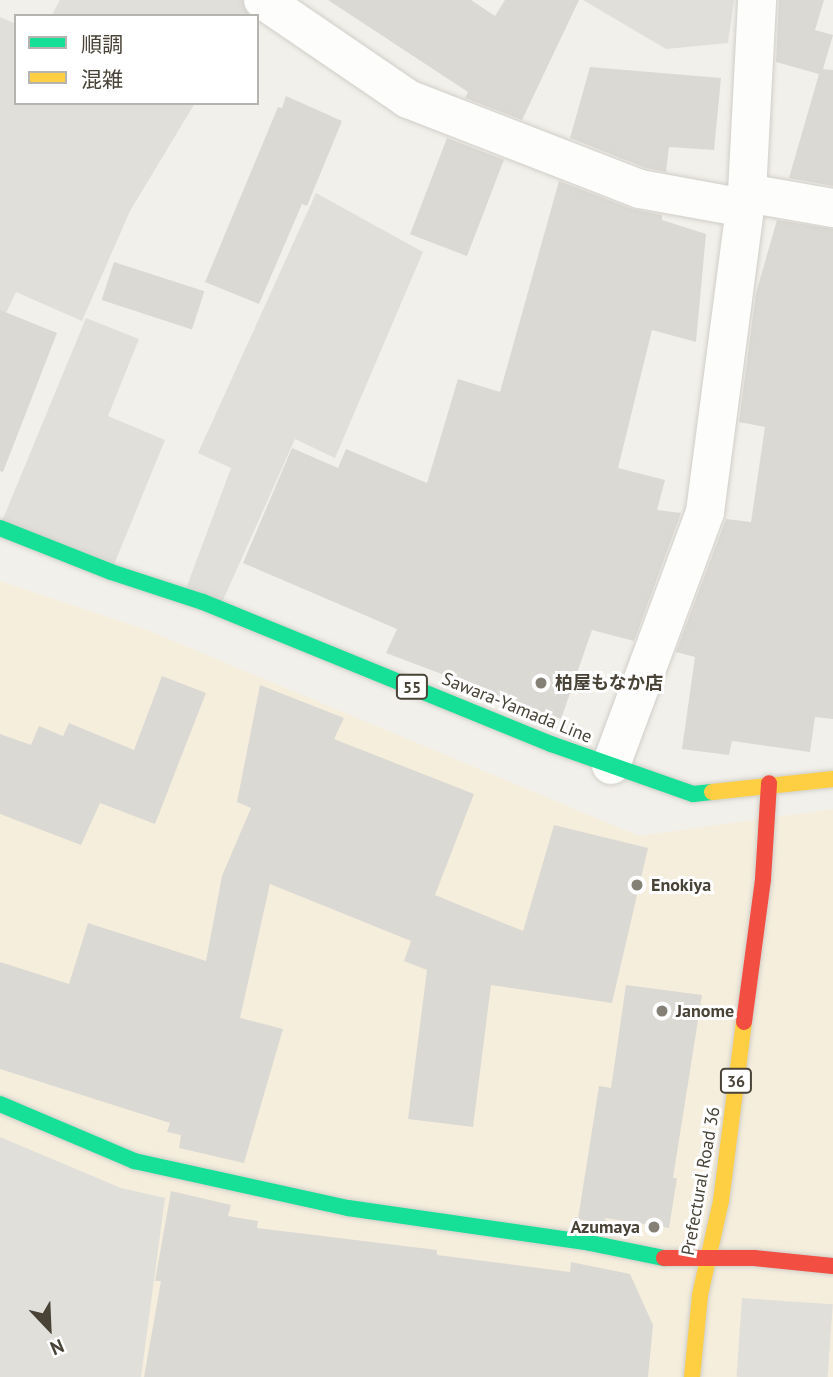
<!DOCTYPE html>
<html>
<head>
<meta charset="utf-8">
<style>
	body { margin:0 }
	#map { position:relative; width:833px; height:1377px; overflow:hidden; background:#f2f0ea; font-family:"PT Sans","Noto Sans JP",sans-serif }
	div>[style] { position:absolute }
	.commercial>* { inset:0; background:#f5eedd }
	.parking>* { inset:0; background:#e1dfda; transform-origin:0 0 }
	.building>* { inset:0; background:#dbd9d3; transform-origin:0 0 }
	.roads { filter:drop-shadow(0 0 2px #d0cec8) drop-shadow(0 0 2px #d0cec8) }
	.street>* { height:38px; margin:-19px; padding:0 19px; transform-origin:19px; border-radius:19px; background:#fdfdfc }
	.fast>* { height:16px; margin:-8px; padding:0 8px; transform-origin:8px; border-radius:8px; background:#16e098 }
	.slow>* { height:16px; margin:-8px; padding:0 8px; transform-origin:8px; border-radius:8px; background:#ffcf43 }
	.jam>* { height:16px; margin:-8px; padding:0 8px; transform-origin:8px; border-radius:8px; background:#f24e42 }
	.dots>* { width:19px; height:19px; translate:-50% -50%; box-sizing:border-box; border:4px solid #fff; border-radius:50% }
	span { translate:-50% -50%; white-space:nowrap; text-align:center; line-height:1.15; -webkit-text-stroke:6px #fff; paint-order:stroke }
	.shield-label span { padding:2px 5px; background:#fff; border:2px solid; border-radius:5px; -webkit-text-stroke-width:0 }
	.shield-label { font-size:16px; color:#484336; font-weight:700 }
	.poi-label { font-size:18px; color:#484336; font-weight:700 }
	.left { translate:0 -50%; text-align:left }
	.right { translate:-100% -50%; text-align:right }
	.street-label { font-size:18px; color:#484336 }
	.legend { position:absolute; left:14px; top:14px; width:245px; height:91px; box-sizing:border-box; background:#fff; border:2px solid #b6b4af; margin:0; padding:9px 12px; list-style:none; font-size:21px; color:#484336 }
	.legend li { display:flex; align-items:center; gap:14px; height:35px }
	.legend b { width:35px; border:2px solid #b6b4af }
	.north { position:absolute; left:14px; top:1293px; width:70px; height:70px; -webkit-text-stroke:5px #fff; paint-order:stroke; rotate:157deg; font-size:19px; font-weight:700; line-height:28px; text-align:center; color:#484336 }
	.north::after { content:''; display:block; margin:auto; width:24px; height:32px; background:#484336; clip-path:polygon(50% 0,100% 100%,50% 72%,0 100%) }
</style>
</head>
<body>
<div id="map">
	<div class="commercial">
		<div style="clip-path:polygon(0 581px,147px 630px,639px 836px,833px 809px,833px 1377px,0 1377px)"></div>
	</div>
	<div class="parking">
		<div style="clip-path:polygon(60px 0,255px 0,256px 1px,247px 16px,51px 16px)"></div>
		<div style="clip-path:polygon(583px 0,734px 0,728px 43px,666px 49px)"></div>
		<div style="clip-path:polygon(0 17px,16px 24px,16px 103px,195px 103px,130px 211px,82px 321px,16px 292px,0 326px)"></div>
		<div style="clip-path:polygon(316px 193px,423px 252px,335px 458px,295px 439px,219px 609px,184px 594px,231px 468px,198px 453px)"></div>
		<div style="clip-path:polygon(86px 318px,139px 339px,108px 416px,165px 440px,111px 572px,0 526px)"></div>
		<div style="clip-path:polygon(0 1137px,121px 1188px,165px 1198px,141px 1377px,0 1377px)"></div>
		<div style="left:742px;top:1298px;width:91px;height:79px;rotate:4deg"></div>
	</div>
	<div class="building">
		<div style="clip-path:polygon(328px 0,471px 0,495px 16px,505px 0,579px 0,522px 120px,465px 98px,468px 92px)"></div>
		<div style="clip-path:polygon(779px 0,824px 0,815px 30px,833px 35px,823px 69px,833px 70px,833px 186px,789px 178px,819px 74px,776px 62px)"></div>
		<div style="clip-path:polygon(590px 67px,721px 78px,714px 150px,669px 147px,666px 172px,646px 168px,570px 138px)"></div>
		<div style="clip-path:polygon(286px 96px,342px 121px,307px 206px,302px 204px,259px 304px,205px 282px,278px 107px,282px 108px)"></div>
		<div style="left:447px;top:138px;width:61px;height:103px;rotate:21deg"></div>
		<div style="clip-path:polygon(559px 181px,632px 209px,662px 215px,662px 220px,706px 234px,696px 342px,652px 330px,618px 468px,665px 480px,657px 510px,681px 513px,634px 641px,592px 630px,561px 719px,386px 653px,397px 629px,243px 563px,292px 448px,338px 468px,346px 449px,427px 483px,458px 379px,500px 392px)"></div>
		<div style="clip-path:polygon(777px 220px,833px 229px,833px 719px,815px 717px,810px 752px,732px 741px,729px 755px,682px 749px,695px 657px,676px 652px,726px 519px,751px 522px,765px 427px,739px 422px,756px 293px)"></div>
		<div style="left:114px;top:262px;width:95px;height:40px;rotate:18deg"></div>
		<div style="clip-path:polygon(0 310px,57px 333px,3px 472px,0 471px)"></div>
		<div style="clip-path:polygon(162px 676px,206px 693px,155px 824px,100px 803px,81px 845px,0 814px,0 734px,31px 745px,39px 726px,63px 736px,69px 723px,134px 750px)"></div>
		<div style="clip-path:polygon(260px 685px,344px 718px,334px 739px,474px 794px,435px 895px,523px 931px,554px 825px,648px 848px,612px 1003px,491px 985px,473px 1127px,408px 1119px,427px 970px,404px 961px,411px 941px,270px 884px,240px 1018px,283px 1029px,244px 1163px,179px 1148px,181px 1135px,167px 1132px,170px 1123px,0 1069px,0 962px,69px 984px,88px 923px,206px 961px,222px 876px,251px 808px,237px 802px)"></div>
		<div style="clip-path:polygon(626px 985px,702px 995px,673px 1178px,677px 1178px,669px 1228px,605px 1218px,608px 1225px,578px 1219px,599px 1086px,611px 1088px)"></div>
		<div style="clip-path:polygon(171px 1191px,231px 1205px,228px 1216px,258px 1221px,257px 1228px,437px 1250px,437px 1255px,570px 1272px,571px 1262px,630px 1274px,653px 1325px,648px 1377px,144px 1377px,161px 1281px,155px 1281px)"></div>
	</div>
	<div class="roads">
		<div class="street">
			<div style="left:263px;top:0;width:176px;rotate:34.3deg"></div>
			<div style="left:408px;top:99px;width:249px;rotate:21.2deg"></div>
			<div style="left:640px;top:189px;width:107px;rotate:10.3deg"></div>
			<div style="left:747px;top:193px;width:87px;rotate:9.9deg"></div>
			<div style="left:611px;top:765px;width:270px;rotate:-69.6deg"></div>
			<div style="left:705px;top:512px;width:322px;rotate:-82.5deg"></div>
			<div style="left:747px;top:193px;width:193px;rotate:-87deg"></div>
		</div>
		<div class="fast">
			<div style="left:0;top:528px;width:119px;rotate:21.6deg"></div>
			<div style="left:111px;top:572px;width:97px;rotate:18.1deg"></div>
			<div style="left:203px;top:602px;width:376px;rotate:22.2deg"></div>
			<div style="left:551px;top:744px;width:151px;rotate:19.4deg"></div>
			<div style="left:693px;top:794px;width:19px;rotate:-6deg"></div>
			<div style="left:0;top:1104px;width:146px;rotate:23deg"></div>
			<div style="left:134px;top:1161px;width:219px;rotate:12.4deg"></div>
			<div style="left:348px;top:1208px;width:245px;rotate:8.2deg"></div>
			<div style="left:590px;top:1243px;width:76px;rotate:11.5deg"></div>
		</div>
		<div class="slow">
			<div style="left:712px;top:792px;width:122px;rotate:-6.1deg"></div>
			<div style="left:692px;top:1377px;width:82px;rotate:-84.4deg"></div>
			<div style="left:700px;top:1295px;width:96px;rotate:-77.4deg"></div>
			<div style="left:721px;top:1201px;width:180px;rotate:-82.7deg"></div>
		</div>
		<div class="jam">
			<div style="left:744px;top:1022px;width:144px;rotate:-82.4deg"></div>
			<div style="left:763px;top:879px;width:96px;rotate:-86.4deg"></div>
			<div style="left:664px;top:1258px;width:90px"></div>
			<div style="left:754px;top:1258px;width:79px;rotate:5.8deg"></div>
		</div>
	</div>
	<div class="dots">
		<div style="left:541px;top:683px;background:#848075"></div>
		<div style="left:637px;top:885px;background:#848075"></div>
		<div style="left:662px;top:1011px;background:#848075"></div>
		<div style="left:654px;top:1227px;background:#848075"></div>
	</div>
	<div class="shield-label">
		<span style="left:412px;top:687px">55</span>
		<span style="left:736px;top:1081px">36</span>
	</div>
	<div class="poi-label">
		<span class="left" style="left:555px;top:683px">柏屋もなか店</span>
		<span class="left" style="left:651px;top:885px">Enokiya</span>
		<span class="left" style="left:676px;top:1011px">Janome</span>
		<span class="right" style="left:640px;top:1227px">Azumaya</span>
	</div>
	<div class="street-label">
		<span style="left:517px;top:708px;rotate:22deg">Sawara-Yamada Line</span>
		<span style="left:701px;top:1181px;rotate:-80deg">Prefectural Road 36</span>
	</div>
	<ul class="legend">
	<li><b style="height:9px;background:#16e098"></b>順調</li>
	<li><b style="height:9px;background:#ffcf43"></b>混雑</li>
	</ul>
	<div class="north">N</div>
</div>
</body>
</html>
